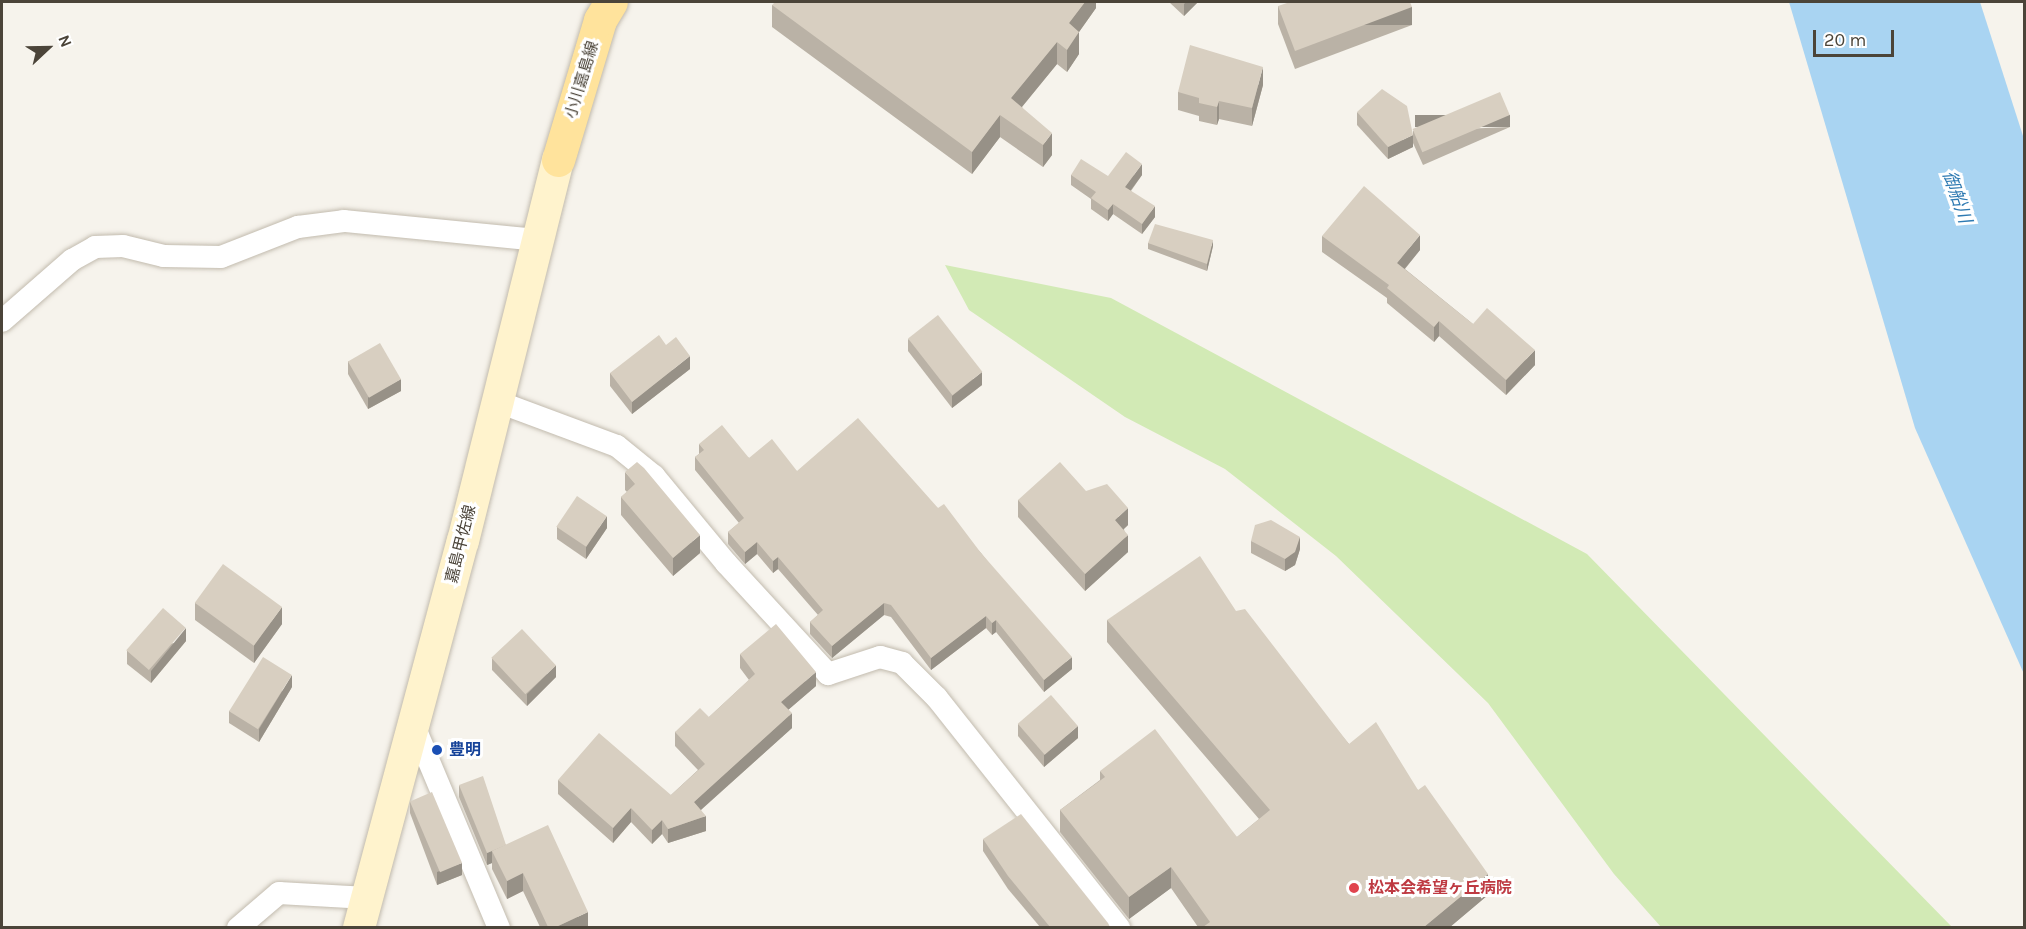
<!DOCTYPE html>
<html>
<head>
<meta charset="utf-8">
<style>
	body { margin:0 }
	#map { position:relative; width:2026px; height:929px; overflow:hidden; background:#f6f3ec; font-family:Karla,"Noto Sans JP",sans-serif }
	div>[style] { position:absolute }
	.green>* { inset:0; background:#d2eab5 }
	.water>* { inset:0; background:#a9d4f2 }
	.roads { filter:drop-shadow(0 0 2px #c2bbae) drop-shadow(0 0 2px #c2bbae) }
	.street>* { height:22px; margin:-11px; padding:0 11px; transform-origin:11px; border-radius:11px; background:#fff }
	.secondary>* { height:32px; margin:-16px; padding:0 16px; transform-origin:16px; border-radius:16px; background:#fff3cd }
	.primary>* { height:33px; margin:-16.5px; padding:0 16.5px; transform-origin:16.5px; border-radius:16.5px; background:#ffe39c }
	.wall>* { inset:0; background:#bab2a6 }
	.shaded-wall>* { inset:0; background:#979187; transform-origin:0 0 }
	.building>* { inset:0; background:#d8cfc1; transform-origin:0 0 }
	.dots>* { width:16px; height:16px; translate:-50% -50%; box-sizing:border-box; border:3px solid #fff; border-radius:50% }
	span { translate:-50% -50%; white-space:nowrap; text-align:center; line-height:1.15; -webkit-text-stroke:6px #fff; paint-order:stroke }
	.street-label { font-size:16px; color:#4b4439 }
	.transit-label { font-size:16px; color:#164399; font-weight:700 }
	.left { translate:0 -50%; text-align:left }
	.health-label { font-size:16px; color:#be3a42; font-weight:700 }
	.water-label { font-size:18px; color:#2e7ab2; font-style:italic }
	.frame { position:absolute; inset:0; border:3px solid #4b4439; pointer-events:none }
	.north { position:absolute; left:18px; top:18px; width:60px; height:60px; -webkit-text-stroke:4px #fff; paint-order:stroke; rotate:68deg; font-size:16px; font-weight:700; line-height:24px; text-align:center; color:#4b4439 }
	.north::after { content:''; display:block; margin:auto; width:21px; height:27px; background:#4b4439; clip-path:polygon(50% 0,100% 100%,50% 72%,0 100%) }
	.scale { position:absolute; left:1813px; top:30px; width:81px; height:27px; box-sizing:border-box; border:3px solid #4b4439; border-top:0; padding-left:8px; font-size:18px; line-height:21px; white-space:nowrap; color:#4b4439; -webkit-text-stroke:4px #fff; paint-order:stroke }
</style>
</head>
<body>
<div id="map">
	<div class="green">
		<div style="clip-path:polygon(945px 265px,1111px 298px,1587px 554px,1952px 927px,1661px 927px,1614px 874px,1488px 703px,1336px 556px,1225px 469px,1125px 417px,969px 310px)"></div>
	</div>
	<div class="water">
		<div style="clip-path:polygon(1789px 2px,1980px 2px,2024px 139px,2024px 674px,1915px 428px)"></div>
	</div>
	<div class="roads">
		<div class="street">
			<div style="left:2px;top:321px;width:93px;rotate:-41.1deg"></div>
			<div style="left:72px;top:260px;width:26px;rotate:-29deg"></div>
			<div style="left:95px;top:247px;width:28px;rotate:-2deg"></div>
			<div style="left:123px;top:246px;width:42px;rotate:13.7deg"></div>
			<div style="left:164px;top:256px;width:57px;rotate:1deg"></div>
			<div style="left:221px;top:257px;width:83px;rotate:-21.3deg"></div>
			<div style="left:298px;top:227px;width:46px;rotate:-7.4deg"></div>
			<div style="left:344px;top:221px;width:195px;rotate:5.6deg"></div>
			<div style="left:496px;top:401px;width:129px;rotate:20.4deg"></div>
			<div style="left:617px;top:446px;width:48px;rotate:39deg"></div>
			<div style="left:654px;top:476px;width:113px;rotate:50.4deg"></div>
			<div style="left:726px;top:563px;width:151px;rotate:47.4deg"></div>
			<div style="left:828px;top:674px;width:55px;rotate:-18.1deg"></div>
			<div style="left:880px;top:657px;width:23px;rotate:15deg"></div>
			<div style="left:902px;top:663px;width:49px;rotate:45deg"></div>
			<div style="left:937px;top:698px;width:293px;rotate:51.6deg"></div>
			<div style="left:414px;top:726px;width:219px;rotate:67.2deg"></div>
			<div style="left:238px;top:928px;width:54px;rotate:-40.5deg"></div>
			<div style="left:279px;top:893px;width:88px;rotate:3.3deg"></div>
		</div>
		<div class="secondary">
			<div style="left:359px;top:928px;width:401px;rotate:-75deg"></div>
			<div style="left:463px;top:541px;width:393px;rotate:-76deg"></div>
		</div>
		<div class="primary">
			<div style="left:558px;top:160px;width:146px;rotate:-73.3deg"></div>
			<div style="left:600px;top:20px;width:21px;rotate:-59deg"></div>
		</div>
	</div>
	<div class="wall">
		<div style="clip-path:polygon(1096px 2px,1096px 8px,1079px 32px,1079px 54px,1067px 72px,1057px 64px,1022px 107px,1052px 155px,1043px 167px,1000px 137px,972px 174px,772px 27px,772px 5px)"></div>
		<div style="clip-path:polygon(1169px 2px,1198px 2px,1184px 16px)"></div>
		<div style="clip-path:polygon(1278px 6px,1412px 25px,1295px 69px,1278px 24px)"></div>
		<div style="clip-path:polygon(1263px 85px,1252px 126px,1219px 119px,1217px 125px,1199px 121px,1199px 116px,1178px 110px,1178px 92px)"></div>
		<div style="clip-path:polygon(1357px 112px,1413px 147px,1388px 159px,1357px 125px)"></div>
		<div style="clip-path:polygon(1510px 127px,1423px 165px,1413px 143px,1413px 131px)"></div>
		<div style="clip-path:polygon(1071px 175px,1108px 176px,1142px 175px,1131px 191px,1155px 217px,1142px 234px,1113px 214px,1108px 221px,1091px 209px,1091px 199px,1071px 185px)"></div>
		<div style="clip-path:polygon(1322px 236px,1420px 250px,1405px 269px,1473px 324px,1535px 365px,1506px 395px,1439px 336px,1434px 342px,1387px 303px,1387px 298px,1322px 252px)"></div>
		<div style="clip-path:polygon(1148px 243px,1213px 246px,1207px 271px,1148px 249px)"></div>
		<div style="clip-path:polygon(908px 339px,982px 385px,952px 408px,908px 351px)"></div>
		<div style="clip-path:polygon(348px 361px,401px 391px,368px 409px,348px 374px)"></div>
		<div style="clip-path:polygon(690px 369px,632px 414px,610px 386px,610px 373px)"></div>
		<div style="clip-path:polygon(699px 444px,797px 471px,938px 508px,981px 553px,1072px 669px,1044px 692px,996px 632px,992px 635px,986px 628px,931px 670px,891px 617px,884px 615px,832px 658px,810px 634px,810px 622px,818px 615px,778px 569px,773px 573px,757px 554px,745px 564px,728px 544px,728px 532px,739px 523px,695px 470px,695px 457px,699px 454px)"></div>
		<div style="clip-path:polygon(625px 472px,700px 553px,673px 576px,621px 515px,621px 497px,627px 492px,625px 490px)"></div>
		<div style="clip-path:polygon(1086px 491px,1128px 525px,1124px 529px,1128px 552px,1085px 591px,1018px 517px,1018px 500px)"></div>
		<div style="clip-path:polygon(557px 527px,607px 528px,586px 559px,557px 539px)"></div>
		<div style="clip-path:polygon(1251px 541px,1300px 549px,1295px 565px,1285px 571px,1251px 553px)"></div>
		<div style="clip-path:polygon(195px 603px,282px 624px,254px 663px,195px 620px)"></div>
		<div style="clip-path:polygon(1236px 611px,1349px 744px,1418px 790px,1488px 895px,1450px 927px,1198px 927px,1171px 888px,1129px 919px,1060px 832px,1060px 810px,1100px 780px,1100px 771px,1237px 837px,1259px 819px,1107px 642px,1107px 620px)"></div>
		<div style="clip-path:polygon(186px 641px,151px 683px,127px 664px,127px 651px)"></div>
		<div style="clip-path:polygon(740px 654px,816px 686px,788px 710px,792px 728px,701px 810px,706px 831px,668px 843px,662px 834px,652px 844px,631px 822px,613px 843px,558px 794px,558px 780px,671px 795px,698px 770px,675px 746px,675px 732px,709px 717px,749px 680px,740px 668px)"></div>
		<div style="clip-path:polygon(492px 658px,556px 677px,527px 706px,492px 670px)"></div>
		<div style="clip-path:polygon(292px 687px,259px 742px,229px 723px,229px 711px)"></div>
		<div style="clip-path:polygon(1018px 724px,1078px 738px,1044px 767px,1018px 736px)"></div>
		<div style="clip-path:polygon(459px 785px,506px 845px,588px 927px,540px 927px,523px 891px,507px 899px,492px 869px,492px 863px,487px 865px,459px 797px)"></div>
		<div style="clip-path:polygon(410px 801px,462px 875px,437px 885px,410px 813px)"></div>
		<div style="clip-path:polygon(983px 839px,1110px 927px,1040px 927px,1008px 889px,983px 851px)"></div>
	</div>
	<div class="shaded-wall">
		<div style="clip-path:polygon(1085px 2px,1096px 2px,1096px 8px,1079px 32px,1079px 54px,1067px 72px,1067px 50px,1069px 23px)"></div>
		<div style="clip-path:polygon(1186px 2px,1198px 2px,1184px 16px,1184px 4px)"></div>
		<div style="left:1412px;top:7px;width:18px;height:125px;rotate:90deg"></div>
		<div style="clip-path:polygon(1057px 42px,1057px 64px,1011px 120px,1011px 98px)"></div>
		<div style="clip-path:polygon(1263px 67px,1263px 85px,1252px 126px,1252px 108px)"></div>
		<div style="clip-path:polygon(1219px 101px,1219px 119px,1217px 125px,1217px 107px)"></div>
		<div style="clip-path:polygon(1000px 115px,1000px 137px,972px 174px,972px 152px)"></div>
		<div style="left:1510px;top:115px;width:12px;height:95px;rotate:90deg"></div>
		<div style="clip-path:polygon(1052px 133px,1052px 155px,1043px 167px,1043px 145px)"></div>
		<div style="clip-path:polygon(1413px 135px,1413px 147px,1388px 159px,1388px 147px)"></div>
		<div style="clip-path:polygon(1142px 164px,1142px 175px,1125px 198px,1125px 187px)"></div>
		<div style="clip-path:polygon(1113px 204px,1113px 214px,1108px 221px,1108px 210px)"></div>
		<div style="clip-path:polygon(1155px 206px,1155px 217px,1142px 234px,1142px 224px)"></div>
		<div style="clip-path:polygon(1420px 235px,1420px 250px,1397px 278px,1397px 263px)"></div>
		<div style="clip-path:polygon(1213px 240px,1213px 246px,1207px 271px,1207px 264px)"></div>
		<div style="clip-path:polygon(1439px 321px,1439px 336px,1434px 342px,1434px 327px)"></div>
		<div style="clip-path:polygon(1535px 350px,1535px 365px,1506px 395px,1506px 380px)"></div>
		<div style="clip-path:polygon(690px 356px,690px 369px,632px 414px,632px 402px)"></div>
		<div style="clip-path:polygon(982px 372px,982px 385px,952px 408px,952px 396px)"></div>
		<div style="clip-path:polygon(401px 379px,401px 391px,368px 409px,368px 397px)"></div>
		<div style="clip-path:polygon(1128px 508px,1128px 525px,1115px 537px,1115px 520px)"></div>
		<div style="clip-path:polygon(607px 516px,607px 528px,586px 559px,586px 547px)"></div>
		<div style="clip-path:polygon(700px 535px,700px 553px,673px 576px,673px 558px)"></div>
		<div style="clip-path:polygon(1128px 535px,1128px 552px,1085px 591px,1085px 574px)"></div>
		<div style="clip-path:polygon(1300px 537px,1300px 549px,1295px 565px,1285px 571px,1285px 559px)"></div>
		<div style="clip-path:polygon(757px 542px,757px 554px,745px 564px,745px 552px)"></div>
		<div style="clip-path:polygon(778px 557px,778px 569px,773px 573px,773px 561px)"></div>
		<div style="clip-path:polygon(884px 603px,884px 615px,832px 658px,832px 646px)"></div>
		<div style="clip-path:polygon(282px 607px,282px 624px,254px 663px,254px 645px)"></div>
		<div style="clip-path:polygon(986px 616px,986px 628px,931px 670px,931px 658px)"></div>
		<div style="clip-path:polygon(996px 620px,996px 632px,992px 635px,992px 623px)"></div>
		<div style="clip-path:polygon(186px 628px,186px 641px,151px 683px,151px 671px)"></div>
		<div style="clip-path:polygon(1072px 657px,1072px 669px,1044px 692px,1044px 680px)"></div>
		<div style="clip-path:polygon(556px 665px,556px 677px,527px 706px,527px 694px)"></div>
		<div style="clip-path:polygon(816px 672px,816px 686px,781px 716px,781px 702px)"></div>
		<div style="clip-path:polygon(292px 675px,292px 687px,259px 742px,259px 729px)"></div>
		<div style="clip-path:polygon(792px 713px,792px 728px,694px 816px,694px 802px)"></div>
		<div style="clip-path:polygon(1078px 726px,1078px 738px,1044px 767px,1044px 755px)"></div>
		<div style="clip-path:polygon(631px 808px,631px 822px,613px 843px,613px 828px)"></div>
		<div style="clip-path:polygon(706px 816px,706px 831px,668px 843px,668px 829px)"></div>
		<div style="clip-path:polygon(662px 820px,662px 834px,652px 844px,652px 830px)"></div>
		<div style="clip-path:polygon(492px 851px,492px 863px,487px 865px,487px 853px)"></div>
		<div style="clip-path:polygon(462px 863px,462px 875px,437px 885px,437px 872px)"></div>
		<div style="clip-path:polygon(1171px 867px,1171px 888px,1129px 919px,1129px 897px)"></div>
		<div style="clip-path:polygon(523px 873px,523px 891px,507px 899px,507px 881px)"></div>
		<div style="clip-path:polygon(1488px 874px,1488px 895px,1450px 927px,1424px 927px)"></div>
		<div style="clip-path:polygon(588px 912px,588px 927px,556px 927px)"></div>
	</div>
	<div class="building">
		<div style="clip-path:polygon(775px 2px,1085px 2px,1069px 23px,1079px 32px,1067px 50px,1057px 42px,1011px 98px,1052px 133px,1043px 145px,1000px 115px,972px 152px,772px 5px)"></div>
		<div style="clip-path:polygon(1290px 2px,1410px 2px,1412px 7px,1295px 51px,1278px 6px)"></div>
		<div style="clip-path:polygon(1190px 45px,1263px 67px,1252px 108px,1219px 101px,1217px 107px,1199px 103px,1199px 98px,1178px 92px)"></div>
		<div style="clip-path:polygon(1382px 89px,1407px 106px,1413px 135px,1388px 147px,1357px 112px)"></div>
		<div style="left:1500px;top:92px;width:25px;height:95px;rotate:67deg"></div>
		<div style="clip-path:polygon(1126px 152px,1142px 164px,1125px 187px,1155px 206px,1142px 224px,1113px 204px,1108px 210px,1091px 198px,1096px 192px,1071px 175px,1081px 159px,1108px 176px)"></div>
		<div style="clip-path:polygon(1364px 186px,1420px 235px,1397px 263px,1473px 324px,1487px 308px,1535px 350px,1506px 380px,1439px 321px,1434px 327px,1387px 288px,1389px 285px,1322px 236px)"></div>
		<div style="clip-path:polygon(1155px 224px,1213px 240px,1207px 264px,1148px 243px)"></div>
		<div style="left:938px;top:315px;width:72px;height:38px;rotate:52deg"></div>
		<div style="clip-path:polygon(659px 335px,666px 345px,676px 337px,690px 356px,632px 402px,610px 373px)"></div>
		<div style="left:380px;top:343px;width:42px;height:37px;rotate:60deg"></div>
		<div style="clip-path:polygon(858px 418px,938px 508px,944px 504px,981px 553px,1072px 657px,1044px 680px,996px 620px,992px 623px,986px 616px,931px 658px,891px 605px,884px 603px,832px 646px,810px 622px,823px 610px,778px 557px,773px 561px,757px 542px,745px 552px,728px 532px,744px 518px,695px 457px,704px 450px,699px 444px,722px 425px,749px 458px,772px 439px,797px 471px)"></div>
		<div style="clip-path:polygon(637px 462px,644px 468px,700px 535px,673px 558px,621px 497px,635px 484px,625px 472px)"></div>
		<div style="clip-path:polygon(1060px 462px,1086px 491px,1107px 484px,1128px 508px,1115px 520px,1128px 535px,1085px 574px,1018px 500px)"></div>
		<div style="left:577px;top:496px;width:36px;height:37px;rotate:34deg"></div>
		<div style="clip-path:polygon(1271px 520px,1300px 537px,1295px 552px,1285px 559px,1251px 541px,1255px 525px)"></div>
		<div style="clip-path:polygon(1200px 556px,1236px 611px,1245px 609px,1349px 744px,1376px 722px,1418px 790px,1425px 785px,1488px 874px,1424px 927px,1203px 927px,1210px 922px,1171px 867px,1129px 897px,1060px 810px,1105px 777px,1100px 771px,1155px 729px,1237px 837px,1270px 810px,1107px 620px)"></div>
		<div style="left:223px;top:564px;width:73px;height:48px;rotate:36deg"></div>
		<div style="left:163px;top:608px;width:30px;height:56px;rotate:41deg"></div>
		<div style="clip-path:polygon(776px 624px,816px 672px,781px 702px,792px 713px,694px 802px,706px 816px,668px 829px,662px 820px,652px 830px,631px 808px,613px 828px,558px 780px,599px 733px,671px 795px,705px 764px,675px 732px,700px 708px,709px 717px,755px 674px,740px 654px)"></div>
		<div style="left:522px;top:629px;width:50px;height:42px;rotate:47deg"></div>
		<div style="left:263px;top:657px;width:34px;height:64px;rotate:32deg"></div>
		<div style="left:1051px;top:695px;width:41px;height:44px;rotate:49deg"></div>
		<div style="clip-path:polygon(483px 776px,506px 845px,487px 853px,459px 785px)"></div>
		<div style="left:432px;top:792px;width:77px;height:24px;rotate:67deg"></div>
		<div style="clip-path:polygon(1021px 814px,1108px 923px,1110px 927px,1050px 927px,1008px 876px,983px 839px)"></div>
		<div style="clip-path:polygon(548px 825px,588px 912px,556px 927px,548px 927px,523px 873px,507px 881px,492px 851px)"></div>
	</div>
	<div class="dots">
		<div style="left:437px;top:750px;background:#1a4fb4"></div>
		<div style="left:1354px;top:888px;background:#e0444e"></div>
	</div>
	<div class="street-label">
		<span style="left:582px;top:80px;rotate:-73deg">小川嘉島線</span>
		<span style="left:461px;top:544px;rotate:-76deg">嘉島甲佐線</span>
	</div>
	<div class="transit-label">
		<span class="left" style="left:449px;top:750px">豊明</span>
	</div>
	<div class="health-label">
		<span class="left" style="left:1368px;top:888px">松本会希望ヶ丘病院</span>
	</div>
	<div class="water-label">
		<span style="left:1957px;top:197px;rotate:71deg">御船川</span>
	</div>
	<div class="frame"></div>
	<div class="north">N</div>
	<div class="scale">20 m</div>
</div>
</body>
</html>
